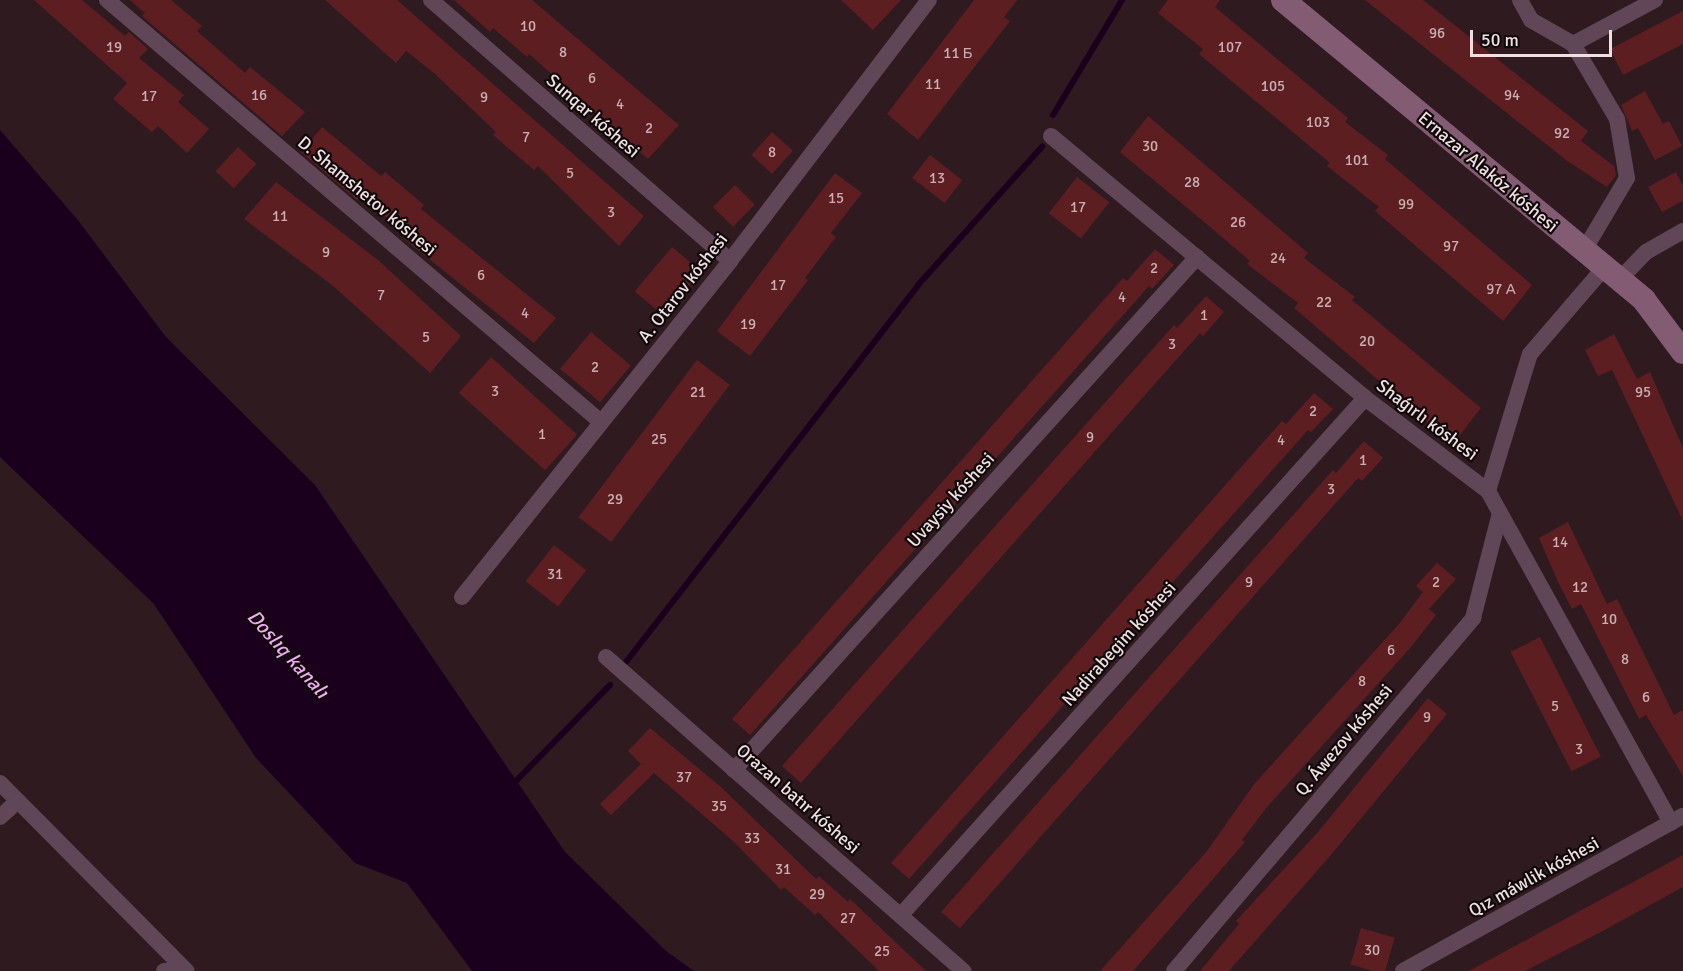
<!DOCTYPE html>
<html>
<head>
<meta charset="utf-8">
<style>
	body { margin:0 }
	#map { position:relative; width:1683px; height:971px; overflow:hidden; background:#2f1a20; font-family:Signika,sans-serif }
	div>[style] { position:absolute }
	.water>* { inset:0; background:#1b001e }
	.stream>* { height:6px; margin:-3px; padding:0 3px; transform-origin:3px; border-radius:3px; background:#1b001e }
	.building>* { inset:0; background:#5d1e21; transform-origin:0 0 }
	.minor>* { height:16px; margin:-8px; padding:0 8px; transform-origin:8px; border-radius:8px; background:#604656 }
	.secondary>* { height:24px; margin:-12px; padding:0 12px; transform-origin:12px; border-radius:12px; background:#835b73 }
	span { translate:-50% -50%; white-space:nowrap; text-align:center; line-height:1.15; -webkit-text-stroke:4.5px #11080a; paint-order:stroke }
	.number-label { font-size:15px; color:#c9afb2 }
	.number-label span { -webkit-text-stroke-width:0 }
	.street-label { font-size:18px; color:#eddfe2 }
	.water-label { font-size:20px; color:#eeaaf3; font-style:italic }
	.scale { position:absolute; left:1470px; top:30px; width:142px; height:27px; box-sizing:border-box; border:3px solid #eddfe2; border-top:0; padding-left:8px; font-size:18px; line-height:21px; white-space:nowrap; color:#eddfe2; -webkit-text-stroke:4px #11080a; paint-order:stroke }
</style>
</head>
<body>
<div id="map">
	<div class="water">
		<div style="clip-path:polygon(0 130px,77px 219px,166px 337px,315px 485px,565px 852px,666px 951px,694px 971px,472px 971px,407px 883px,355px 863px,256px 758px,154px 604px,0 457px)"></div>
	</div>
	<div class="stream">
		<div style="left:1053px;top:115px;width:134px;rotate:-59deg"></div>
		<div style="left:626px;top:662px;width:477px;rotate:-52.2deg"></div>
		<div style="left:918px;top:285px;width:186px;rotate:-48.1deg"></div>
		<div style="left:515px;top:782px;width:136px;rotate:-45.6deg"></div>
	</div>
	<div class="building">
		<div style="clip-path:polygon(34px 0,82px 0,125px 36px,129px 32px,148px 49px,139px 58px,184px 95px,178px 102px,209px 129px,187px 153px,158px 126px,152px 132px,113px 99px,127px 83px)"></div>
		<div style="clip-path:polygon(130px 0,171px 0,202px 26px,197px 31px,245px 73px,250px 67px,305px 112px,282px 136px,142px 16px,145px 13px)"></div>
		<div style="clip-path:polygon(325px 0,397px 0,644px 216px,619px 246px,538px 166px,534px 170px,493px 135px,496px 132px,434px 73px,406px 51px,396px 63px)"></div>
		<div style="clip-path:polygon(454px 0,532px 0,679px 125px,648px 159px,529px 54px,527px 57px,493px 28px,490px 32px)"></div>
		<div style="clip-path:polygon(841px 0,901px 0,873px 30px)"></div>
		<div style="clip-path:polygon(974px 0,1017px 0,1004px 17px,1010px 21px,918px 140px,887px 114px)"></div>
		<div style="clip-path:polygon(1168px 0,1220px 0,1215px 7px,1348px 118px,1345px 122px,1388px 155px,1385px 159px,1532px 285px,1503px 321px,1375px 211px,1379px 207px,1327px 166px,1330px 163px,1199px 54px,1203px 49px,1158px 13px)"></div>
		<div style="clip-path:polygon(1365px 0,1423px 0,1588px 131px,1581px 141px,1614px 166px,1616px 175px,1607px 187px,1566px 160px)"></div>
		<div style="clip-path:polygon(1683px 11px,1683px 44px,1623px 75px,1610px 49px)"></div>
		<div style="clip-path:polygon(1645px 91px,1663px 124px,1669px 121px,1682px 146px,1655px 160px,1638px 128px,1632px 131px,1621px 105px)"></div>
		<div style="clip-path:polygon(1148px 116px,1308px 253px,1304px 258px,1355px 297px,1352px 300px,1481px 408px,1453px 444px,1294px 308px,1298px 303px,1247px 264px,1250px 261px,1209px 226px,1120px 152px)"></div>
		<div style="clip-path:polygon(322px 127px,381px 176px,385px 172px,424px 205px,421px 209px,556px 318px,534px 343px,403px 238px,407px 234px,360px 196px,357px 200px,301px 152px)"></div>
		<div style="left:772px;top:132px;width:28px;height:31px;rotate:42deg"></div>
		<div style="left:238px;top:147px;width:25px;height:33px;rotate:43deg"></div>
		<div style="left:930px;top:155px;width:41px;height:29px;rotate:38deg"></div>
		<div style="clip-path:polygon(1676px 172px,1683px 186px,1683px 201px,1662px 212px,1648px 187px)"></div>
		<div style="clip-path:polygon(835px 173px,862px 193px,831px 233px,836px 237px,805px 278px,808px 280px,750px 356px,717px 331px)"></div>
		<div style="left:1077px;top:177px;width:41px;height:46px;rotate:38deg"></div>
		<div style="clip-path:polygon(276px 182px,378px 260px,461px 336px,430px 373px,332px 285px,244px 219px)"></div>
		<div style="left:735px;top:185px;width:28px;height:31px;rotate:45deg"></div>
		<div style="left:672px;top:247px;width:38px;height:58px;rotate:40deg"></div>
		<div style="clip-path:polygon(1155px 249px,1174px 265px,1152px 289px,1149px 286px,750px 735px,732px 719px,1123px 278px,1127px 281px)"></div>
		<div style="clip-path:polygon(1206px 296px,1224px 312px,1203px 336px,1200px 333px,801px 783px,782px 766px,1174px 325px,1177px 328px)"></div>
		<div style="left:591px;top:332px;width:52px;height:48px;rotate:40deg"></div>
		<div style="clip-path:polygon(1614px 334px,1637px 379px,1650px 372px,1683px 448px,1683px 521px,1612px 370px,1598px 376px,1585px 350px)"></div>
		<div style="left:491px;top:357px;width:116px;height:48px;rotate:42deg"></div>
		<div style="left:697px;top:360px;width:41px;height:197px;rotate:37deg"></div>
		<div style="clip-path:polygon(1314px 393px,1333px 409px,1311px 432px,1308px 430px,909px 879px,891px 863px,1282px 421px,1286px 424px)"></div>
		<div style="clip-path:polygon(1364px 441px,1383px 458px,1362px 481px,1358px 478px,960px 928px,941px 912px,1333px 470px,1336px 473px)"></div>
		<div style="clip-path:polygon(1568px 522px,1607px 604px,1617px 599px,1674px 715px,1683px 710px,1683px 776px,1646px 715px,1639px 719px,1581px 604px,1572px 609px,1558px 582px,1539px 538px)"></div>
		<div style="left:554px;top:545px;width:41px;height:46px;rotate:38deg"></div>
		<div style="clip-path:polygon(1437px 563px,1456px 579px,1429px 609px,1436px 615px,1411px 647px,1267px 807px,1242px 840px,1245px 842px,1133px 971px,1100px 971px,1207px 851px,1255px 783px,1399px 624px,1423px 592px,1416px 586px)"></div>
		<div style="left:1540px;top:637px;width:134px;height:33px;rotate:63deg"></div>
		<div style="clip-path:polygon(1428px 698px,1447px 714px,1331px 855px,1229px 971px,1200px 971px,1239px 924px,1236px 921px,1318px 832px)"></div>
		<div style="clip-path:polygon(650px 728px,721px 787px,816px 879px,819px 876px,848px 902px,850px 899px,926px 971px,879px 971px,818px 912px,815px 915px,784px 887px,781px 890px,733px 841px,654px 773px,611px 815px,600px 804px,641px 764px,628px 751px)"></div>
		<div style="clip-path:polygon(1683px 855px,1683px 887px,1599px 933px,1525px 971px,1469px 971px)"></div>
		<div style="left:1361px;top:928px;width:35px;height:38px;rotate:16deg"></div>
	</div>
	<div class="minor">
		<div style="left:107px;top:0;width:650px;rotate:40.51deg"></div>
		<div style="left:431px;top:0;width:397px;rotate:41.1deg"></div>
		<div style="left:1520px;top:0;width:23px;rotate:61deg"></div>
		<div style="left:1531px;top:20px;width:48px;rotate:29.7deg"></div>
		<div style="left:1573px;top:44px;width:87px;rotate:59.6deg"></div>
		<div style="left:1617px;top:119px;width:60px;rotate:80.4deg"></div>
		<div style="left:1627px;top:178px;width:86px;rotate:120.7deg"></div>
		<div style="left:1573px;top:44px;width:93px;rotate:-28.2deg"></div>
		<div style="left:1051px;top:136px;width:409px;rotate:39.8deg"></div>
		<div style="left:1365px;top:398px;width:154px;rotate:37.1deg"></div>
		<div style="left:1488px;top:491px;width:379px;rotate:61.1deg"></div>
		<div style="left:1618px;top:281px;width:40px;rotate:-46deg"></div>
		<div style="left:1646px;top:252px;width:43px;rotate:-29.6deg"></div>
		<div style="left:1488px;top:491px;width:143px;rotate:-73deg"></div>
		<div style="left:1530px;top:354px;width:112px;rotate:-49.3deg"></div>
		<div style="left:462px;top:597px;width:430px;rotate:-51.4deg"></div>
		<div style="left:730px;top:261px;width:328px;rotate:-52.7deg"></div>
		<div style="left:606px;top:657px;width:476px;rotate:41.3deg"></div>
		<div style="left:734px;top:770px;width:691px;rotate:-47.93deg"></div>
		<div style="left:0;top:783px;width:265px;rotate:45.2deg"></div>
		<div style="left:0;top:817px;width:24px;rotate:-42deg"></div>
		<div style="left:901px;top:915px;width:695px;rotate:-48.09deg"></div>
		<div style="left:164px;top:971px;width:20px;rotate:-6deg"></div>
		<div style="left:1174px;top:971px;width:463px;rotate:-49.7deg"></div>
		<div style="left:1473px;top:618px;width:108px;rotate:-75.6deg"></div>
		<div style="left:1403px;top:971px;width:320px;rotate:-29deg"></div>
	</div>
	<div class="secondary">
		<div style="left:1283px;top:0;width:469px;rotate:39.7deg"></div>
		<div style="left:1644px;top:300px;width:65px;rotate:53.1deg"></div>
	</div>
	<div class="number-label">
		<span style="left:528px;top:27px">10</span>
		<span style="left:1437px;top:34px">96</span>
		<span style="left:114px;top:48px">19</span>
		<span style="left:1230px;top:48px">107</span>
		<span style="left:563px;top:53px">8</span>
		<span style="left:958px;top:54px">11 Б</span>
		<span style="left:592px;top:79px">6</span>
		<span style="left:933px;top:85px">11</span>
		<span style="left:1273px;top:87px">105</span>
		<span style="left:259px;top:96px">16</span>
		<span style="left:1512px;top:96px">94</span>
		<span style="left:149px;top:97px">17</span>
		<span style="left:484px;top:98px">9</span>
		<span style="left:620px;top:105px">4</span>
		<span style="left:1318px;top:123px">103</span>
		<span style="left:649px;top:129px">2</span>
		<span style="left:1562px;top:134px">92</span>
		<span style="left:526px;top:138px">7</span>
		<span style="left:1150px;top:147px">30</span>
		<span style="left:772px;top:153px">8</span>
		<span style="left:1357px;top:161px">101</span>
		<span style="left:570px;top:174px">5</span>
		<span style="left:937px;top:179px">13</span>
		<span style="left:1192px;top:183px">28</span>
		<span style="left:836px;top:199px">15</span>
		<span style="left:1406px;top:205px">99</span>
		<span style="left:1078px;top:208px">17</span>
		<span style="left:611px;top:213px">3</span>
		<span style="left:280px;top:217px">11</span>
		<span style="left:1238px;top:223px">26</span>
		<span style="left:1451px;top:247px">97</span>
		<span style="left:326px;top:253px">9</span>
		<span style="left:1278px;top:259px">24</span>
		<span style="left:1154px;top:269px">2</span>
		<span style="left:481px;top:276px">6</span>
		<span style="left:778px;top:286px">17</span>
		<span style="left:1501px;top:290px">97 А</span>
		<span style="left:381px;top:296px">7</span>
		<span style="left:1122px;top:298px">4</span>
		<span style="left:1324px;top:303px">22</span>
		<span style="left:525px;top:314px">4</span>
		<span style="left:1204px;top:316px">1</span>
		<span style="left:748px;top:325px">19</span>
		<span style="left:426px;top:338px">5</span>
		<span style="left:1367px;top:342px">20</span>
		<span style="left:1172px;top:345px">3</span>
		<span style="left:595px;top:368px">2</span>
		<span style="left:495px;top:392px">3</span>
		<span style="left:698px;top:393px">21</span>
		<span style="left:1643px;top:393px">95</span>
		<span style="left:1313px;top:412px">2</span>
		<span style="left:542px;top:435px">1</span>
		<span style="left:1090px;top:438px">9</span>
		<span style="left:659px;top:440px">25</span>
		<span style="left:1281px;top:441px">4</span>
		<span style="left:1363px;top:461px">1</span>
		<span style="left:1331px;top:490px">3</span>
		<span style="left:615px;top:500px">29</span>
		<span style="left:1560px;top:543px">14</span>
		<span style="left:555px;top:575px">31</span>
		<span style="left:1249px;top:583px">9</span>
		<span style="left:1436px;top:583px">2</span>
		<span style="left:1580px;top:588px">12</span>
		<span style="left:1609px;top:620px">10</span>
		<span style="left:1391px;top:651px">6</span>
		<span style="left:1625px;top:660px">8</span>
		<span style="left:1362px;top:682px">8</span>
		<span style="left:1646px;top:698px">6</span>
		<span style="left:1555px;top:707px">5</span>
		<span style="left:1427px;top:718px">9</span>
		<span style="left:1579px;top:750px">3</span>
		<span style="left:684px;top:778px">37</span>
		<span style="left:719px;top:807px">35</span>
		<span style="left:752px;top:839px">33</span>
		<span style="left:783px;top:870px">31</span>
		<span style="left:817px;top:895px">29</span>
		<span style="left:848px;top:919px">27</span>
		<span style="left:1372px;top:951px">30</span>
		<span style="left:882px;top:952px">25</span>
	</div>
	<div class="street-label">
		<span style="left:593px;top:116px;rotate:41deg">Sunqar kóshesi</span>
		<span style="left:1488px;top:172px;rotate:40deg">Ernazar Alakóz kóshesi</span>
		<span style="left:367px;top:196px;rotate:40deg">D. Shamshetov kóshesi</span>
		<span style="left:683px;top:288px;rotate:-52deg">A. Otarov kóshesi</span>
		<span style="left:1427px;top:420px;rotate:37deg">Shaǵırlı kóshesi</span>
		<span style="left:951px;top:500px;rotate:-48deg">Uvaysiy kóshesi</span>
		<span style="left:1119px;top:644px;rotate:-48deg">Nadirabegim kóshesi</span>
		<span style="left:1344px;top:740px;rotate:-50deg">Q. Áwezov kóshesi</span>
		<span style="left:798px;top:799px;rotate:41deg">Orazan batır kóshesi</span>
		<span style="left:1534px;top:877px;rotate:-29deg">Qız máwlik kóshesi</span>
	</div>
	<div class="water-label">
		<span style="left:288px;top:654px;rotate:48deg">Doslıq kanalı</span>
	</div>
	<div class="scale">50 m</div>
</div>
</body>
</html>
